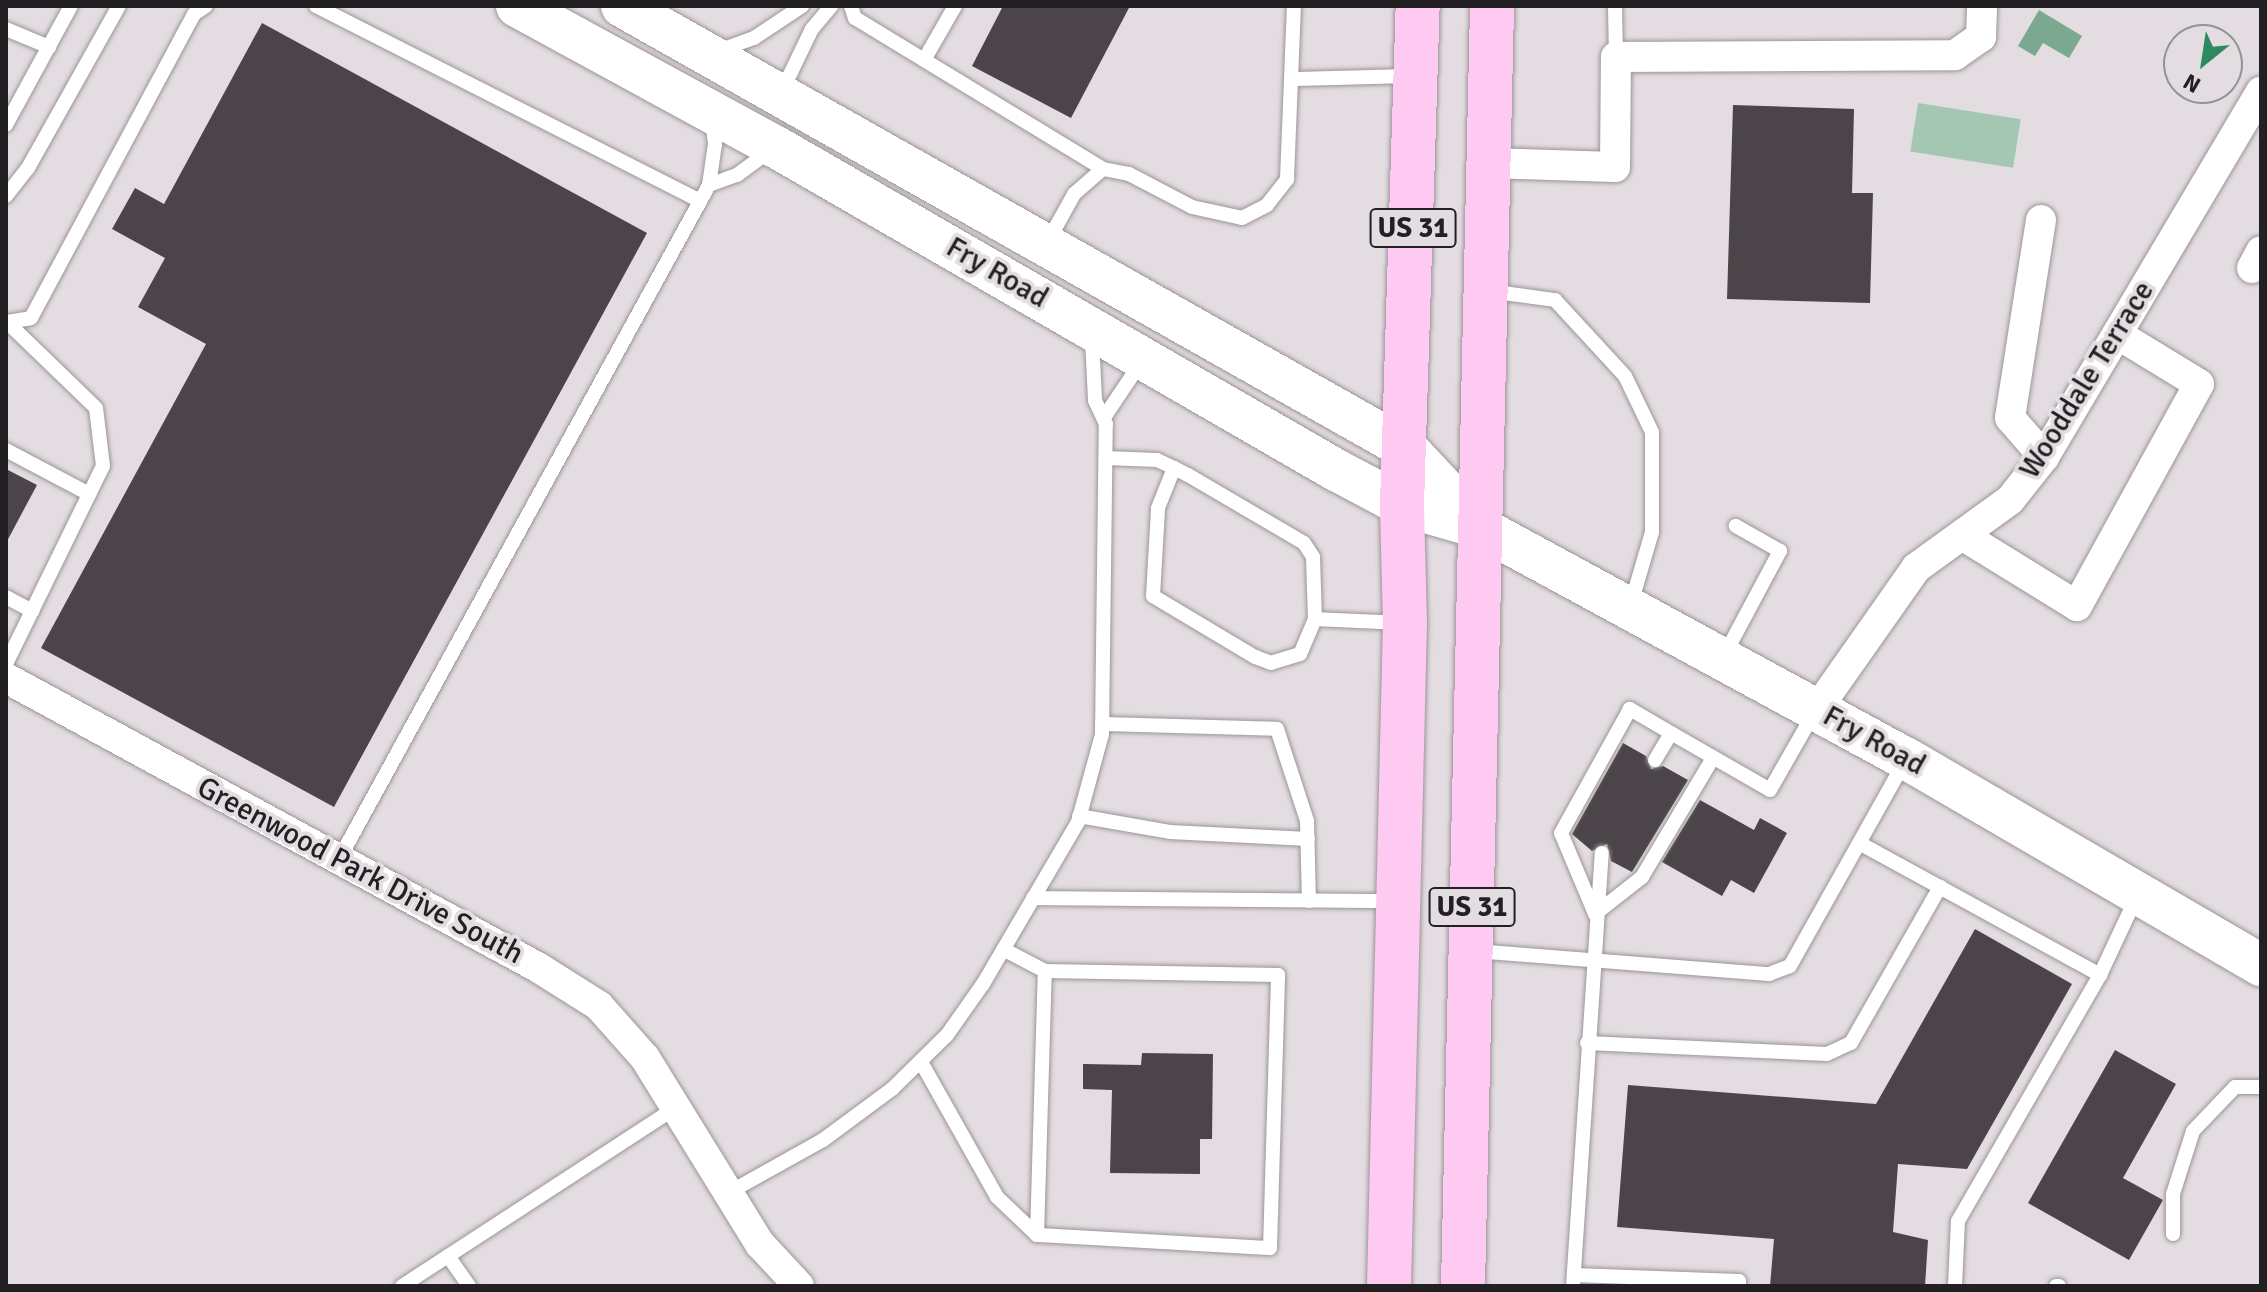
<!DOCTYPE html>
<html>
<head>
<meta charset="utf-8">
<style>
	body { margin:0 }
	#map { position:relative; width:2267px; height:1292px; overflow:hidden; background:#e3dce1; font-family:Signika,sans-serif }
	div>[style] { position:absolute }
	.green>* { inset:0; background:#a4c7b3; transform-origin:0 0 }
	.water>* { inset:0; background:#7ba98f }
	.building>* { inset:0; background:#4b4549 }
	.roads { filter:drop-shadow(0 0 2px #9b9499) drop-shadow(0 0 2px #9b9499) }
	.lane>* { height:14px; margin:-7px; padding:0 7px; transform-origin:7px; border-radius:7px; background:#fff }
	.street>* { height:30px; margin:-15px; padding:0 15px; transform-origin:15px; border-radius:15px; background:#fff }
	.secondary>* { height:42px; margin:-21px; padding:0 21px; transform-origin:21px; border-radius:21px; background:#fff }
	.primary>* { height:44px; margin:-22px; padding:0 22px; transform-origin:22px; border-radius:22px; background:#fecaf2 }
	span { translate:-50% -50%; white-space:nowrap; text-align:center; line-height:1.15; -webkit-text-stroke:8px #e3dce1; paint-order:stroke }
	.shield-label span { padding:2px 6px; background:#e3dce1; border:2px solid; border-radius:6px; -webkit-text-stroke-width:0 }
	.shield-label { font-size:28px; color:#222022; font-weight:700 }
	.street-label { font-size:30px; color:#222022 }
	.frame { position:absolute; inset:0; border:8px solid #222022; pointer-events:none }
	.north { position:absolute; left:2163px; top:24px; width:80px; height:80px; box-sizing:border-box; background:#e3dce1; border:2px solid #969195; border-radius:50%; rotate:210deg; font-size:22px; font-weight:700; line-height:32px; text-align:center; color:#222022 }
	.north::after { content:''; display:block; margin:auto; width:28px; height:36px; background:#2f895f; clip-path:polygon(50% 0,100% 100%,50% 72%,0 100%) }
</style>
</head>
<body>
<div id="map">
	<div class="green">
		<div style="left:1918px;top:103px;width:104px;height:49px;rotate:9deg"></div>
	</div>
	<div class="water">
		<div style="clip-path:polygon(2039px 10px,2082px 36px,2069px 58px,2043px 43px,2035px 56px,2018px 46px)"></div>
	</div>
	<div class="building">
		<div style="clip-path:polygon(1003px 6px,1130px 6px,1071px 118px,972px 66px)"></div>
		<div style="clip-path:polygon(262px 23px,647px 233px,334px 807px,41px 648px,206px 344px,138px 307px,165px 258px,112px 229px,135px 188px,164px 204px)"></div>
		<div style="clip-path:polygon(1733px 105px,1854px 109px,1852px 193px,1873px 193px,1870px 303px,1727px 299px)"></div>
		<div style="clip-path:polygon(6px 469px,37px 485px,6px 543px)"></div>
		<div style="clip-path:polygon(1623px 743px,1646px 756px,1651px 769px,1663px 766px,1688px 780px,1632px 872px,1611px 861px,1607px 844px,1592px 851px,1572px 834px)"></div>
		<div style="clip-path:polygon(1700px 800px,1754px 830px,1760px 818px,1787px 833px,1754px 893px,1731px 880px,1722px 896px,1662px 862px)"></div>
		<div style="clip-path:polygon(1975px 929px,2072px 984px,1967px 1169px,1898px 1164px,1893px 1232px,1928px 1240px,1925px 1286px,1770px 1286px,1774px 1239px,1617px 1227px,1628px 1085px,1876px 1104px)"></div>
		<div style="clip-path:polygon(2115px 1050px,2176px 1084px,2123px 1178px,2163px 1200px,2129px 1260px,2028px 1203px)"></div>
		<div style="clip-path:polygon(1142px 1053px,1213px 1054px,1212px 1139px,1200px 1139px,1200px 1174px,1110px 1173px,1112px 1090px,1083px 1089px,1083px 1064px,1141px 1065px)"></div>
	</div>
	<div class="roads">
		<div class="lane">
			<div style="left:316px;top:6px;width:431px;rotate:26.9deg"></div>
			<div style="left:851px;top:6px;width:13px;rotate:72deg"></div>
			<div style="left:855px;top:18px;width:290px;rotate:31.3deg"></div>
			<div style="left:1615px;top:6px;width:51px;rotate:88.9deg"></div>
			<div style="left:6px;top:29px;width:47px;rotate:22.7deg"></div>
			<div style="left:718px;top:51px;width:38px;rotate:-20deg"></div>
			<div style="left:754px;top:38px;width:58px;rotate:-33.7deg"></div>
			<div style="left:924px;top:60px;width:62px;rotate:-60.1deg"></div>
			<div style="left:1294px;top:79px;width:118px;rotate:-1.5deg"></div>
			<div style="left:781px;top:93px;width:71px;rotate:-64.2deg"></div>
			<div style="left:812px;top:29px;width:30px;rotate:-50deg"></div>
			<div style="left:6px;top:125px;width:136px;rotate:-61.4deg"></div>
			<div style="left:709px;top:185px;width:30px;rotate:-20deg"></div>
			<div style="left:737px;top:175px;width:42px;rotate:-36.3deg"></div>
			<div style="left:6px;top:196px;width:36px;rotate:-52deg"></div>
			<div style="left:28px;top:168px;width:186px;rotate:-60.7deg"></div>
			<div style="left:1048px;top:241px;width:54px;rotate:-61deg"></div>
			<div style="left:1074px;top:194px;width:38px;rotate:-41deg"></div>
			<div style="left:1103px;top:169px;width:26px;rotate:11deg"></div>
			<div style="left:1129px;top:174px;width:71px;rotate:27.6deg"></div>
			<div style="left:1192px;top:207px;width:51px;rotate:12.4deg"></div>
			<div style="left:1242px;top:218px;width:28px;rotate:-27deg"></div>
			<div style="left:1267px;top:205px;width:33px;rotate:-52deg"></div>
			<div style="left:1287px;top:179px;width:173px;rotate:-87.7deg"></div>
			<div style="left:1489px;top:291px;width:67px;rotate:7.8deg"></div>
			<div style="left:1555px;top:300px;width:103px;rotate:47.4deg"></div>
			<div style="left:1625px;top:376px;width:62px;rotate:64.3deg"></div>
			<div style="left:1652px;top:432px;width:100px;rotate:90deg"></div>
			<div style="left:1652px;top:532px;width:75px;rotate:106.3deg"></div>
			<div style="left:1105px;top:416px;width:66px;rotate:-56.1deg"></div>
			<div style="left:6px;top:450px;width:94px;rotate:27.9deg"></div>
			<div style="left:1106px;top:458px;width:51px;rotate:2.2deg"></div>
			<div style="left:1157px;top:460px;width:19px;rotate:25deg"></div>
			<div style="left:1174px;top:468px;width:16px;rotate:27deg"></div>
			<div style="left:1188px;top:475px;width:134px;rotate:30.4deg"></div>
			<div style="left:1304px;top:543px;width:17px;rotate:57deg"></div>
			<div style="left:1313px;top:557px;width:62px;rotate:88.2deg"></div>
			<div style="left:1315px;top:619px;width:38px;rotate:113deg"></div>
			<div style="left:1300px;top:654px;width:30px;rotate:163deg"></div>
			<div style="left:1271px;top:663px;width:17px;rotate:-159deg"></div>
			<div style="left:1255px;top:657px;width:119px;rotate:-149.1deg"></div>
			<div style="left:1153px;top:596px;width:88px;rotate:-86.7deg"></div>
			<div style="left:1158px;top:508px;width:43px;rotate:-68.2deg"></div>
			<div style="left:6px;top:597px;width:30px;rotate:28deg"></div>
			<div style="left:1315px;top:619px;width:87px;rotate:2.6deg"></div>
			<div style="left:1725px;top:654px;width:117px;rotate:-61.9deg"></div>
			<div style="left:1780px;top:551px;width:51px;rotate:-150.4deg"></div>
			<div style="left:6px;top:664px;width:220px;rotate:-63.9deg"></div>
			<div style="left:103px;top:466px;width:58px;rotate:-96.9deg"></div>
			<div style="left:96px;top:408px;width:124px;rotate:-136deg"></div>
			<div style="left:7px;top:322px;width:24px;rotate:-9deg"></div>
			<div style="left:31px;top:318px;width:345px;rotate:-61.8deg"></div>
			<div style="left:194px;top:14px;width:14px;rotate:-34deg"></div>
			<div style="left:1102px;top:724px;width:175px;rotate:1.6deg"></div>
			<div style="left:1277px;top:729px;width:97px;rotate:71.9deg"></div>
			<div style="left:1307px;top:821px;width:80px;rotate:88.6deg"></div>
			<div style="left:1671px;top:733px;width:48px;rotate:-149.7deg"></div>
			<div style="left:1630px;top:709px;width:142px;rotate:119.1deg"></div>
			<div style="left:1561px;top:833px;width:88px;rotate:67.2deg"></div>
			<div style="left:1595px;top:914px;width:60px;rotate:-38.2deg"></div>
			<div style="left:1642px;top:877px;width:139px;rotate:-59.2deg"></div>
			<div style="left:1655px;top:760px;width:31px;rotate:-59deg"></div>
			<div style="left:1671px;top:733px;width:114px;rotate:29.9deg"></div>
			<div style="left:1770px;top:790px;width:89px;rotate:-60.3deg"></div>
			<div style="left:1079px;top:816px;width:92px;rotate:10deg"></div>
			<div style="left:1170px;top:832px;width:138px;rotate:2.9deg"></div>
			<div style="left:1861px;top:844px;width:273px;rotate:28.7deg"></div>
			<div style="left:2100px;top:975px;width:87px;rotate:-64.9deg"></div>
			<div style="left:338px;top:861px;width:771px;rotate:-61.24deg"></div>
			<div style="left:709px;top:185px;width:41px;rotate:-81.7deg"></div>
			<div style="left:715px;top:144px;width:23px;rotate:-97deg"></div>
			<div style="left:1033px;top:898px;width:361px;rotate:0.5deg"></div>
			<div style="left:1475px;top:951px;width:295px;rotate:4.5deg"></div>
			<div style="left:1769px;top:974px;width:22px;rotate:-21deg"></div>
			<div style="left:1790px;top:966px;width:233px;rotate:-60.7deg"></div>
			<div style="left:1587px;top:1043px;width:240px;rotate:2.6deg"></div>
			<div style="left:1827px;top:1054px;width:26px;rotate:-25deg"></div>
			<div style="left:1851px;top:1043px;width:180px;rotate:-60.3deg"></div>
			<div style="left:921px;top:1062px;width:155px;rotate:60.6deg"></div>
			<div style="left:997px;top:1197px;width:55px;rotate:43.5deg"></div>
			<div style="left:1037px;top:1235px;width:233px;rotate:3.2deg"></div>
			<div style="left:1270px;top:1248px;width:273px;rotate:-88.3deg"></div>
			<div style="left:1278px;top:975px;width:233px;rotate:-179deg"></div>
			<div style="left:1045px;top:971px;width:47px;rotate:-152.4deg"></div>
			<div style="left:728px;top:1193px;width:109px;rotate:-29.2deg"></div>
			<div style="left:823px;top:1140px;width:86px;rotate:-36.5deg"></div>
			<div style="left:892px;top:1089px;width:77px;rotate:-44.5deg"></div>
			<div style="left:947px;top:1035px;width:62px;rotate:-54.8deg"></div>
			<div style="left:983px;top:984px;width:188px;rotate:-59.6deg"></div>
			<div style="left:1078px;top:822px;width:91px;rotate:-74.7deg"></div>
			<div style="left:1102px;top:734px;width:310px;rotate:-89.3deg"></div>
			<div style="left:1106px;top:424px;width:26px;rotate:-115deg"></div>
			<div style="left:1095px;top:400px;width:62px;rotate:-92.8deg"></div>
			<div style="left:2173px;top:1234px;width:40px;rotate:-90deg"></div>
			<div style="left:2173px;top:1194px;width:66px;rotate:-72.4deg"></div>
			<div style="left:2193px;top:1131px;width:61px;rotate:-46.3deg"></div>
			<div style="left:2235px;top:1087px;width:26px"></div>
			<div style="left:1037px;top:1235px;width:264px;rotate:-88.3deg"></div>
			<div style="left:448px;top:1256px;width:37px;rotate:55deg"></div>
			<div style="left:1574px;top:1275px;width:165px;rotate:2.1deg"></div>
			<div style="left:1739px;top:1281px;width:5px;rotate:90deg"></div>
			<div style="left:402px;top:1286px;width:330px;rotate:-33.1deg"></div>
			<div style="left:1573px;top:1286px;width:434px;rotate:-86.2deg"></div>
			<div style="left:1955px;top:1286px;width:65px;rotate:-87.4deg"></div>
			<div style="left:1958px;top:1221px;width:284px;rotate:-60deg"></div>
			<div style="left:2056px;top:1286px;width:3px"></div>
		</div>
		<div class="street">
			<div style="left:1488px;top:163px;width:127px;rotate:1.8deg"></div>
			<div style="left:1615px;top:167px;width:110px;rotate:-89.5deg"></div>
			<div style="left:1616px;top:57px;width:339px;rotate:-0.3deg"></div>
			<div style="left:1955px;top:55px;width:32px;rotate:-35deg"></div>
			<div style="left:1981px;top:37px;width:31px;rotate:-88deg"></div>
			<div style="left:2041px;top:220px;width:200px;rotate:98.9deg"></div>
			<div style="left:2010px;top:418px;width:52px;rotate:48.9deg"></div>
			<div style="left:2252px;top:268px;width:19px;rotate:-62deg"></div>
			<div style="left:1962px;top:535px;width:135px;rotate:31.7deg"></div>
			<div style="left:2077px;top:606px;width:253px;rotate:-61.2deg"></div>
			<div style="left:2199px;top:384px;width:96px;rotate:-148.6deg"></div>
			<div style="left:6px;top:678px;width:607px;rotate:28.55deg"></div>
			<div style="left:539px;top:968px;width:71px;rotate:32.3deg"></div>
			<div style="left:599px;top:1006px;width:69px;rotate:48.5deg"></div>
			<div style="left:645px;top:1058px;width:219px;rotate:58.3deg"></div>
			<div style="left:760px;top:1244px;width:57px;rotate:47.1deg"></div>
			<div style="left:1817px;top:709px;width:172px;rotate:-54.9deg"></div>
			<div style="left:1916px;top:568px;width:116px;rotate:-35.9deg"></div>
			<div style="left:2010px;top:500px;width:55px;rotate:-51.7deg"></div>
			<div style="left:2044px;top:457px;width:425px;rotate:-59.3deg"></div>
		</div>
		<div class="secondary">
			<div style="left:517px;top:6px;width:295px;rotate:28.6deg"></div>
			<div style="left:776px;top:147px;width:646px;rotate:29.98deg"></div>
			<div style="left:1336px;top:470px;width:75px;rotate:27.9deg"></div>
			<div style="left:1402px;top:505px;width:82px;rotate:16.2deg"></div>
			<div style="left:1481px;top:528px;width:485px;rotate:28.5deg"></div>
			<div style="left:1907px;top:759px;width:410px;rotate:30.2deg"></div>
			<div style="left:622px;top:6px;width:901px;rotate:29.44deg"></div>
			<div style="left:1407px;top:449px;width:107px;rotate:46.9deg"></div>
		</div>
		<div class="primary">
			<div style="left:1389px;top:1286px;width:663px;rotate:-88.62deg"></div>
			<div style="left:1405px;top:623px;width:118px;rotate:-91.5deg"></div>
			<div style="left:1402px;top:505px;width:499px;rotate:-88.2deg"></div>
			<div style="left:1463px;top:1286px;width:1280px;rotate:-88.7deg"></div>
		</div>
	</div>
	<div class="shield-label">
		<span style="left:1413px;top:228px">US 31</span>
		<span style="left:1472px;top:907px">US 31</span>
	</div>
	<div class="street-label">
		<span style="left:997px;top:273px;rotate:30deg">Fry Road</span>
		<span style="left:2087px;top:380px;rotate:-58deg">Wooddale Terrace</span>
		<span style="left:1874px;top:741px;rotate:29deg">Fry Road</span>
		<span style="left:360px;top:871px;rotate:28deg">Greenwood Park Drive South</span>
	</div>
	<div class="frame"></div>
	<div class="north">N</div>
</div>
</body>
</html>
